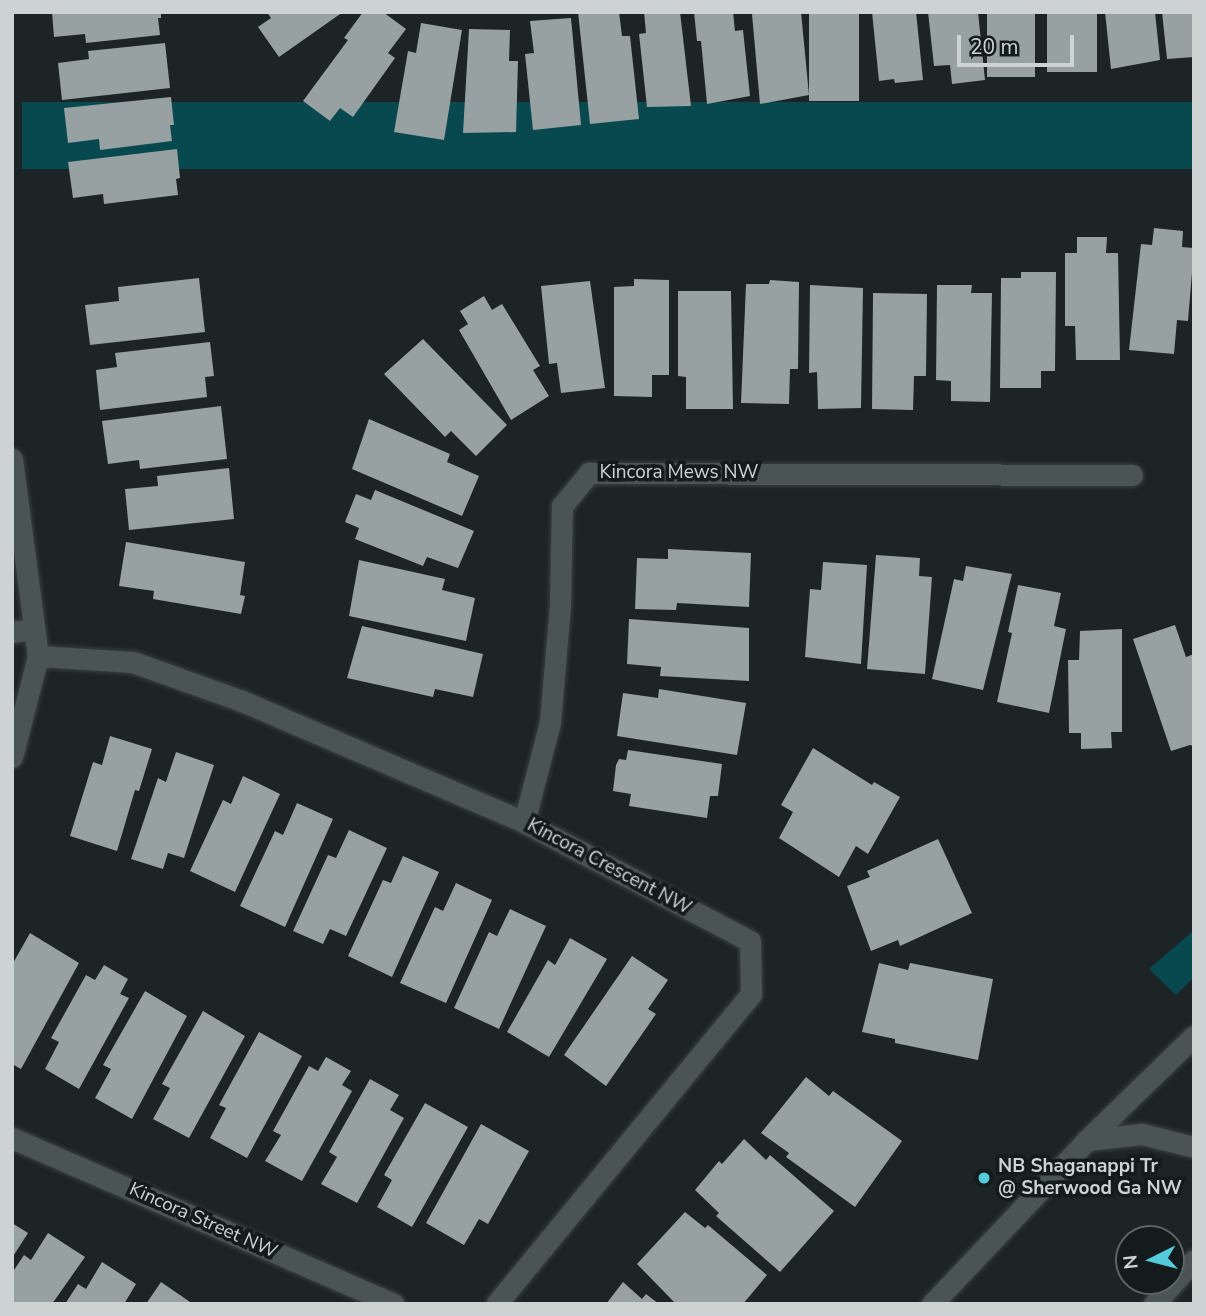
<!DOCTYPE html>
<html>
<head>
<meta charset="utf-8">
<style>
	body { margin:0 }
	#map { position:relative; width:1206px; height:1316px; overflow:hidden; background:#1c2425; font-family:"Nunito Sans",sans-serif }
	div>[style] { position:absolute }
	.green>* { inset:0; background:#084950; transform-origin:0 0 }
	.building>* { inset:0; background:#97a1a2; transform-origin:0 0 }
	.roads { filter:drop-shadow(0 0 2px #3a4041) drop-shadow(0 0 2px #3a4041) }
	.service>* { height:21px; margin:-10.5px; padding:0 10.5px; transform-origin:10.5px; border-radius:10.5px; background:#4b5455 }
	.minor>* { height:21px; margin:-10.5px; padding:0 10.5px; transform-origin:10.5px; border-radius:10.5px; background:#4b5455 }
	.tertiary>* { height:21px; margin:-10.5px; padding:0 10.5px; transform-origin:10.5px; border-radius:10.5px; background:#4b5455 }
	.secondary>* { height:21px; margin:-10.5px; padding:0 10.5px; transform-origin:10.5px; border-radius:10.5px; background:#4b5455 }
	.dots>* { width:19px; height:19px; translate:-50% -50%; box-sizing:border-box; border:4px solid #131b1c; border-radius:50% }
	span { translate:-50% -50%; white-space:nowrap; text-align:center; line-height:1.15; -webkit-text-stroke:7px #131b1c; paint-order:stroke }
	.street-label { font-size:19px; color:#cdd2d3 }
	.poi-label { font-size:19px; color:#cdd2d3; font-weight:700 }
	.left { translate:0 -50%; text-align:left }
	.frame { position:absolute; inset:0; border:14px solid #cdd2d3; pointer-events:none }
	.north { position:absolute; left:1115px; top:1225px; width:70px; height:70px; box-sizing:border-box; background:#131b1c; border:2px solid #5d6465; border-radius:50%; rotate:264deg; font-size:19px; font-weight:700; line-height:28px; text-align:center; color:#cdd2d3 }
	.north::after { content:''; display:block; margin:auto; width:24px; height:32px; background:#53cbda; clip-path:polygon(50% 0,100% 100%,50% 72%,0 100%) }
	.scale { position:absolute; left:957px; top:35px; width:117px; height:32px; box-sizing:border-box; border:4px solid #cdd2d3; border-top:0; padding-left:9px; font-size:21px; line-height:24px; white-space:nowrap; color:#cdd2d3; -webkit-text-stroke:5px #131b1c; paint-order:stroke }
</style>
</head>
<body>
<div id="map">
	<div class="green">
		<div style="left:1194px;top:102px;width:67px;height:1172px;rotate:90deg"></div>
		<div style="clip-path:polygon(1194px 930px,1194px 977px,1176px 995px,1149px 969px)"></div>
	</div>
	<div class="building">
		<div style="clip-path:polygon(52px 12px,161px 12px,161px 18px,158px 18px,160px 35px,86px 43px,85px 34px,54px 37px)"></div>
		<div style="clip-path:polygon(267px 12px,343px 12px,279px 57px,258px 27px,271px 18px)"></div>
		<div style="clip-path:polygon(363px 12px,383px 12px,406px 29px,388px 53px,395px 58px,353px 117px,340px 108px,330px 121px,303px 101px,348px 40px,344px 38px)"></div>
		<div style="clip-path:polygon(578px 12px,619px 12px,622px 36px,630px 36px,639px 119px,590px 124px)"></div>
		<div style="clip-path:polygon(644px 12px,680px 12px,691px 106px,647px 107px,639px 34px,646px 33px)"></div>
		<div style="clip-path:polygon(694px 12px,733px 12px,735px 31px,743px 30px,750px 96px,707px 104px,701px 41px,697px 41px)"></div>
		<div style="clip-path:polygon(760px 12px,801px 12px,809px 95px,760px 104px,752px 14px)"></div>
		<div style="left:809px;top:12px;width:50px;height:89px"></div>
		<div style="clip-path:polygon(872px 12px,916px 12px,923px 80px,895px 83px,894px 79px,879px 81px)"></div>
		<div style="clip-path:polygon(928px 12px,978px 12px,985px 80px,952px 84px,950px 65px,934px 66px)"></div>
		<div style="left:987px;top:12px;width:48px;height:65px"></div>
		<div style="left:1047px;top:12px;width:50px;height:60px"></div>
		<div style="clip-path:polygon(1105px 12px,1155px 12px,1160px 60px,1111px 69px)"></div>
		<div style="clip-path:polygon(1162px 12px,1194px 12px,1194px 57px,1167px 59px)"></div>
		<div style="clip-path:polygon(571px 18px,581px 125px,533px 130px,525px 54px,534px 53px,530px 21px)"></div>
		<div style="clip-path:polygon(421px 23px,462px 30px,444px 140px,394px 132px,408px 51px,416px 53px)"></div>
		<div style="clip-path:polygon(469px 29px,510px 30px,509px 61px,518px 61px,516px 132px,463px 133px)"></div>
		<div style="clip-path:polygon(165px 43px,170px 88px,62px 100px,58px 63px,89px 59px,88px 51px)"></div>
		<div style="clip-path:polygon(171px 97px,174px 125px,170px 125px,172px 141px,100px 150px,99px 139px,68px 143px,64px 108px)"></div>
		<div style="clip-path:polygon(177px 149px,180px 178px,176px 179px,178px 195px,104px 204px,103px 194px,73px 198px,68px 162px)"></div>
		<div style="clip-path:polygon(1154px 228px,1183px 231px,1182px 247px,1194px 248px,1188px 321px,1177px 320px,1174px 354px,1129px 350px,1141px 244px,1152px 245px)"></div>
		<div style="clip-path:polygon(1077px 237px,1107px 237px,1106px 253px,1118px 253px,1120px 360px,1076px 360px,1075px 326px,1065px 326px,1065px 253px,1077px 253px)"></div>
		<div style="clip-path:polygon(1021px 272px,1056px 272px,1055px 371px,1041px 371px,1041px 388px,1000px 388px,1001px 278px,1021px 278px)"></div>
		<div style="clip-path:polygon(199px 278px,205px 332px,90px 345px,85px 305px,119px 301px,118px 287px)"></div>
		<div style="clip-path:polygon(634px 279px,669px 280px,669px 375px,652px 375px,652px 397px,614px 396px,614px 287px,634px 286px)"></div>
		<div style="clip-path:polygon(770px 280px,799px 282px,798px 369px,790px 369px,789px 404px,741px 403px,746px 284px,769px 284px)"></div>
		<div style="clip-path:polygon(590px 281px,605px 388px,561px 393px,557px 363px,549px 364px,541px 286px)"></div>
		<div style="clip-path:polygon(810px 285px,863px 288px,861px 408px,818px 409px,817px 372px,809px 373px)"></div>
		<div style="clip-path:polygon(937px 285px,972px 285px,971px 293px,992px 293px,990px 402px,951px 401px,951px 381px,936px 380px)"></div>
		<div style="clip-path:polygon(678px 291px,731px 291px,733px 409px,686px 409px,686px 377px,678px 376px)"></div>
		<div style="clip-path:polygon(873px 293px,927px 294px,926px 376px,914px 376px,913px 410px,872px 409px)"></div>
		<div style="clip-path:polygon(484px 296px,492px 310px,502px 304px,540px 366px,533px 370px,549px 396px,511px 420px,459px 330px,468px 324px,460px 311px)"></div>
		<div style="clip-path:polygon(423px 339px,507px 425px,476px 456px,451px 431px,445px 437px,384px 374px)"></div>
		<div style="clip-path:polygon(210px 342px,214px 376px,205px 377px,207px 397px,100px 410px,96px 370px,117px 367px,115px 353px)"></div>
		<div style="clip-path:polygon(221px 406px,227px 459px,140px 469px,139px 460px,108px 464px,102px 421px)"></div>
		<div style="clip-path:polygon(369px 419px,450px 454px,447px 462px,479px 476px,462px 516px,352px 469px)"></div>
		<div style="clip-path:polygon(229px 468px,234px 519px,129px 530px,125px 489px,158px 486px,157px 476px)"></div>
		<div style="clip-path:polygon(375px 490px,474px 531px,458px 568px,427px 557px,423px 566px,355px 539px,359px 528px,345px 522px,356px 494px,371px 500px)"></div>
		<div style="clip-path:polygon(126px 542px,245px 562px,240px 595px,245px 596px,241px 614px,153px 599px,154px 591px,119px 586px)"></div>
		<div style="clip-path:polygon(668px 549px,751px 553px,749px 607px,677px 603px,676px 610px,635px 609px,637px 558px,668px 559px)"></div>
		<div style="clip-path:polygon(876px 555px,920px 558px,919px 576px,932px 577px,925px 674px,867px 669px)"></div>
		<div style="clip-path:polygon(359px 560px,445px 579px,442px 590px,475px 598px,466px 641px,349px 616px)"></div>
		<div style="clip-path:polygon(823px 562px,867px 565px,861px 664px,805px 657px,810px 589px,821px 590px)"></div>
		<div style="clip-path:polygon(966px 566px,1012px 574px,983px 690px,932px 679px,954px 579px,963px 581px)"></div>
		<div style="clip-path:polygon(1018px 585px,1061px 593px,1054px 626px,1066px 629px,1049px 713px,997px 702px,1012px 633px,1008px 632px)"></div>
		<div style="clip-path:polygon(629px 619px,749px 628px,749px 681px,660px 676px,661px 667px,627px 664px)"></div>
		<div style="clip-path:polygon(1175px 625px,1186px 657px,1194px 654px,1194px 746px,1190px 745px,1171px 751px,1133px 639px)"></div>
		<div style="clip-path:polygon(362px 626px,483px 654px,473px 697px,435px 689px,433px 697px,347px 678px)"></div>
		<div style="clip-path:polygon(1122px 629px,1122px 732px,1111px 732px,1112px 748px,1081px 749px,1081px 733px,1069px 733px,1068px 660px,1079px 660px,1080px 631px)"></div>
		<div style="clip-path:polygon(659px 689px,746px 703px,737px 755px,617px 736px,623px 693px,658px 698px)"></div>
		<div style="clip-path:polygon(110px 736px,152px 749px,139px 791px,135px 790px,117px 851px,70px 836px,93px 762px,102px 765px)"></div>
		<div style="clip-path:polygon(813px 748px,872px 785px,874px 782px,900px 797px,868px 854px,856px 846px,839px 877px,779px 838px,793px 812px,781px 805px)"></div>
		<div style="clip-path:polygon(628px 750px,722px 764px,718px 796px,710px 796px,707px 818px,629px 806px,631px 794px,613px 791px,616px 765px,619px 759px,626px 760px)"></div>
		<div style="clip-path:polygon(176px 752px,214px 765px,184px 858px,168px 853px,163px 869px,131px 859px,158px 778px,166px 782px)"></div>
		<div style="clip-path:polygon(243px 776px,280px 794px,235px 892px,190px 871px,223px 800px,231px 804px)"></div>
		<div style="clip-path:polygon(297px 803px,333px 819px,285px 927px,240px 906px,275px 831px,283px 835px)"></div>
		<div style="clip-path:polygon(349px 830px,387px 848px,346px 936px,330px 929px,323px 944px,293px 931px,328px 855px,336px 858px)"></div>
		<div style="clip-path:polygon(938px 839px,972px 913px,900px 946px,898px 940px,871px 951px,847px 886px,870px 877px,867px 871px)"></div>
		<div style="clip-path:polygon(403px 856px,439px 872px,392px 977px,348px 956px,383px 880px,391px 883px)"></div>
		<div style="clip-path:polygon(456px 883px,492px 900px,446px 1003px,400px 983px,435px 907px,443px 911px)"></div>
		<div style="clip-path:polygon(510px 909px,546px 926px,499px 1029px,454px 1008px,489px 932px,497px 936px)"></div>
		<div style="clip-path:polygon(30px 933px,79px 963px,21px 1069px,12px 1064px,12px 965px)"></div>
		<div style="clip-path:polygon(570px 938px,607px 959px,549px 1057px,507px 1032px,548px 960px,555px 965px)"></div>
		<div style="clip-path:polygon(632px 956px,668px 980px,648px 1009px,656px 1014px,606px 1086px,564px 1055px)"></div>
		<div style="clip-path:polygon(879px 963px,908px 970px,910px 963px,993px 979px,978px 1060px,895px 1043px,895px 1039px,862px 1032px)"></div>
		<div style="clip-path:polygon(104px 965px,128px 979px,120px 994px,129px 998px,79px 1089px,45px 1069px,59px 1042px,51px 1038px,86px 975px,95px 980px)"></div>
		<div style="clip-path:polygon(145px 991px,187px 1016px,132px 1119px,95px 1098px,111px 1069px,103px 1065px)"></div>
		<div style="clip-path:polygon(203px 1011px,245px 1036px,189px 1138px,153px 1119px,170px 1088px,162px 1084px)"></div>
		<div style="clip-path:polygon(259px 1032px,302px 1056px,247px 1158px,210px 1138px,226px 1108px,219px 1105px)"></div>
		<div style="clip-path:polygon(326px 1057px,351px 1071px,342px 1085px,352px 1091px,302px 1181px,265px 1161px,281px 1135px,273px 1131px,309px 1066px,318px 1071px)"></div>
		<div style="clip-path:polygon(806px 1077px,829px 1096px,833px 1091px,902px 1141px,855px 1207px,786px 1157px,789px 1153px,761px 1133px)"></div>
		<div style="clip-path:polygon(370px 1079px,399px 1095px,390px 1110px,404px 1118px,357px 1203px,321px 1184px,337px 1157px,329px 1152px)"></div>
		<div style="clip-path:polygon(425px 1103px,468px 1127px,412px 1227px,377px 1207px,392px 1180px,384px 1175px)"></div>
		<div style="clip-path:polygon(481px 1124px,529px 1151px,488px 1224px,479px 1219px,464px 1245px,426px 1223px)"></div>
		<div style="clip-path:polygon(744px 1139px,766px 1160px,770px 1155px,834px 1211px,780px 1272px,716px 1216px,719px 1213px,695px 1190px,719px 1161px,722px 1164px)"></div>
		<div style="clip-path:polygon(685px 1212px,705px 1228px,708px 1225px,767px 1275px,743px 1304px,676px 1304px,637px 1264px)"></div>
		<div style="clip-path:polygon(12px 1223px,28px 1233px,12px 1258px)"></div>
		<div style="clip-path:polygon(48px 1233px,85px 1257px,52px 1304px,12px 1304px,12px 1273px,24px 1255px,31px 1260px)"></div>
		<div style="clip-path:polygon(102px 1262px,136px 1284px,124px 1304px,65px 1304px,78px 1284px,86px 1289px)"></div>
		<div style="clip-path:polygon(161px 1282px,193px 1304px,146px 1304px)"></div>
		<div style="clip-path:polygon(623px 1282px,642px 1299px,646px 1294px,659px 1304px,606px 1304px)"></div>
	</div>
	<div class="roads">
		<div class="service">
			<div style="left:12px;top:632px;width:22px;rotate:-8deg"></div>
		</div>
		<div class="minor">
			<div style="left:38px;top:656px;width:95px;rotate:3.6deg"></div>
			<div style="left:133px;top:662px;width:116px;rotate:19.7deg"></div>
			<div style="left:242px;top:701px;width:307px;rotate:23.2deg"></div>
			<div style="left:524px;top:822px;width:255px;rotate:27.8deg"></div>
			<div style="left:750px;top:941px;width:53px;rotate:88.9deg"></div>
			<div style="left:751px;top:994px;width:401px;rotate:129.4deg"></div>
			<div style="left:524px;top:822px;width:103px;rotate:-75.4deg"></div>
			<div style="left:550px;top:722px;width:116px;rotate:-85.1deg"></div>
			<div style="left:560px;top:606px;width:100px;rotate:-88.9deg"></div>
			<div style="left:562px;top:506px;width:43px;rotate:-50.7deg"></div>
			<div style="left:589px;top:473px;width:543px;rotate:0.21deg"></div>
			<div style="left:12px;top:1138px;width:416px;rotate:23.5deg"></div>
		</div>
		<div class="tertiary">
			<div style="left:12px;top:459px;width:199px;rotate:82.5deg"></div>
			<div style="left:38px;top:656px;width:104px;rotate:104.4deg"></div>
			<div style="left:1087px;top:1140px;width:55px;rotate:-6.2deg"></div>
			<div style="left:1142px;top:1134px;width:54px;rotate:14deg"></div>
		</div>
		<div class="secondary">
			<div style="left:932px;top:1304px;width:226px;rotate:-46.6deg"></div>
			<div style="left:1087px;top:1140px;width:149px;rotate:-44.2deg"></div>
			<div style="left:1154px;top:1304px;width:59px;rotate:-47.7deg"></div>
		</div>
	</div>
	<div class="dots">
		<div style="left:984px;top:1178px;background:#53cbda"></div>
	</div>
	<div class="street-label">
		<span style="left:679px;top:473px">Kincora Mews NW</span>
		<span style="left:609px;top:867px;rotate:28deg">Kincora Crescent NW</span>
		<span style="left:203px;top:1221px;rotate:24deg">Kincora Street NW</span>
	</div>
	<div class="poi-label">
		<span class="left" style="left:998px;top:1178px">NB Shaganappi Tr<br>@ Sherwood Ga NW</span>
	</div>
	<div class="frame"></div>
	<div class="north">N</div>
	<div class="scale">20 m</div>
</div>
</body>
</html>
